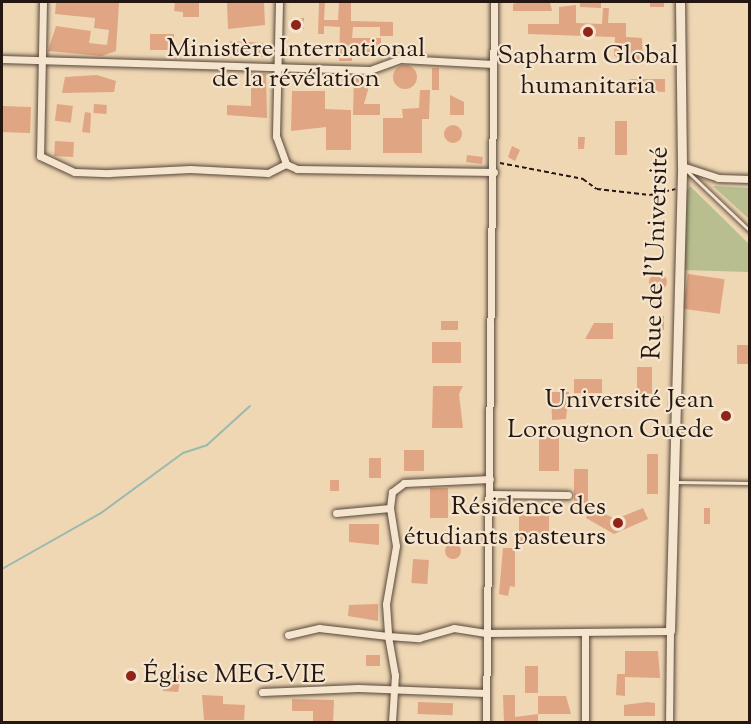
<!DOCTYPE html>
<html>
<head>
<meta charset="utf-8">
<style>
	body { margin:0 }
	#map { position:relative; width:751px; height:724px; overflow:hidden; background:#efd7b4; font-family:"Sorts Mill Goudy",serif }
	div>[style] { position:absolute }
	.green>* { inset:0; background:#b8be8e }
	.stream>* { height:2px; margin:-1px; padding:0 1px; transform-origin:1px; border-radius:1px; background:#9ab9b1 }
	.building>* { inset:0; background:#e0a582; transform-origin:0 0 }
	.round { border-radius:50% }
	.path>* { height:1.5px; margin-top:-0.75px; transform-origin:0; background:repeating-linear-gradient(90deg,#241711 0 4.5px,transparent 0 7.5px) }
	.roads { filter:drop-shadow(0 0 2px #57473a) drop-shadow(0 0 2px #57473a) }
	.lane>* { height:3px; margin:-1.5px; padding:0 1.5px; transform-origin:1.5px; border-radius:1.5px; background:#f5e5ce }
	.street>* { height:7px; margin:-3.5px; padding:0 3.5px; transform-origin:3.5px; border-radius:3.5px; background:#f5e5ce }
	.secondary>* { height:9px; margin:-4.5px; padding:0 4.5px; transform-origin:4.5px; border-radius:4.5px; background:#f5e5ce }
	.dots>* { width:16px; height:16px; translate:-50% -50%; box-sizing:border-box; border:3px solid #f5e5ce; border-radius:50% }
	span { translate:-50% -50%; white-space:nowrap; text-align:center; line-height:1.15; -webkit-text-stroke:4.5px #f5e5ce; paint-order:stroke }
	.poi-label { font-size:26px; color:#241711 }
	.right { translate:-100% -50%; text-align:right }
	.left { translate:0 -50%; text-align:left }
	.street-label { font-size:26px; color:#241711 }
	.frame { position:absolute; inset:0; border:3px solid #241711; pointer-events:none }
</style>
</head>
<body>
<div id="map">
	<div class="green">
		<div style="clip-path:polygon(690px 186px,749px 244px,749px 272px,682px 270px,685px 194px)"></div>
		<div style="clip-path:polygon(713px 186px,749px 188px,749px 219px)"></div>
	</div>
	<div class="stream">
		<div style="left:2px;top:569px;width:114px;rotate:-29.5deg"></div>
		<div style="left:101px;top:513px;width:102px;rotate:-36.2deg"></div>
		<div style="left:183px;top:453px;width:25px;rotate:-18deg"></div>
		<div style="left:207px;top:445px;width:58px;rotate:-42.2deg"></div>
	</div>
	<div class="building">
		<div style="clip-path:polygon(56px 2px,119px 3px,116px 51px,102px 56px,48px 51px,56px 26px,91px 31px,89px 43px,107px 45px,109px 30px,94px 28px,95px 18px,55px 14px)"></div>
		<div style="clip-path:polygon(175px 2px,199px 3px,199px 17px,183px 17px,183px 12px,174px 11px)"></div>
		<div style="clip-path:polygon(227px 2px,264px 3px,265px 25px,228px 29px)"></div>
		<div style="clip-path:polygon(319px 2px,325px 2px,324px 20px,338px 20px,339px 2px,351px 2px,351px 21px,393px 22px,393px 36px,380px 36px,380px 27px,353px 27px,352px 38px,381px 38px,381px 55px,352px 55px,352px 61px,339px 61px,340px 27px,324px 26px,324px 34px,318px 34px)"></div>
		<div style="clip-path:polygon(520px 2px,550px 2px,552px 11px,513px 11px,513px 4px)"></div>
		<div style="clip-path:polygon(580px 2px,601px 2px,601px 8px,580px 7px)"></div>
		<div style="left:650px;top:2px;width:14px;height:5px"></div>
		<div style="clip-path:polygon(576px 5px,576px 23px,602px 24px,603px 8px,609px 8px,608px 23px,626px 23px,626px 37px,642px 38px,643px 64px,614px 56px,615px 37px,528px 34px,528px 24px,559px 24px,559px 7px)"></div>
		<div style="left:291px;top:18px;width:13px;height:11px"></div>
		<div style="left:150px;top:34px;width:24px;height:16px"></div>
		<div style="clip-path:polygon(230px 41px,263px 43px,263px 57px,233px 55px)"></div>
		<div class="round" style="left:393px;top:65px;width:24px;height:24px"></div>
		<div style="left:432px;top:68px;width:7px;height:22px"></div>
		<div style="clip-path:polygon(251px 74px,266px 74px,267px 118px,227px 115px,227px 105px,251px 106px)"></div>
		<div style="clip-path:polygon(97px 75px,116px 81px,114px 92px,62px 93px,65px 77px)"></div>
		<div style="clip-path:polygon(372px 76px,364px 104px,380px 104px,380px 115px,353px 115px,354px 78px)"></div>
		<div style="clip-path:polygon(630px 79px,665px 79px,665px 92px,629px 90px)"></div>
		<div style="clip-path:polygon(420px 90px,430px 90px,429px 119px,422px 119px,422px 153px,383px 153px,383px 118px,403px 118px,402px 109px,419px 108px)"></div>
		<div style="clip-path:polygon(292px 91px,325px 91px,325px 109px,351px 110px,351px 150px,326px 150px,326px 127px,291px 131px)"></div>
		<div style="clip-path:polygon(450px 95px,464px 102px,464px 115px,450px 115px)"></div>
		<div style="left:57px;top:104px;width:16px;height:17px;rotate:7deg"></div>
		<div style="left:94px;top:104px;width:13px;height:9px;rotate:4deg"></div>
		<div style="left:2px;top:106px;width:29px;height:26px;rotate:2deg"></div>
		<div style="clip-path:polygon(85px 112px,91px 113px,90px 133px,82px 132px)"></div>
		<div style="left:615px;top:121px;width:12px;height:34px"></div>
		<div class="round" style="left:444px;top:125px;width:18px;height:18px"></div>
		<div style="clip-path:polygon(578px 137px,585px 137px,584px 149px,578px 149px)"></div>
		<div style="left:55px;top:141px;width:19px;height:15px;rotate:3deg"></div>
		<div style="clip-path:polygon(512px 146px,520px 150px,515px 161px,508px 157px)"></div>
		<div style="left:467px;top:155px;width:16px;height:7px;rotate:7deg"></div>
		<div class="round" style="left:649px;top:273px;width:18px;height:18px"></div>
		<div style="left:688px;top:274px;width:37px;height:35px;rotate:8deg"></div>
		<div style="left:658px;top:316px;width:6px;height:14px"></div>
		<div style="left:441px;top:321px;width:17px;height:9px"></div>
		<div style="clip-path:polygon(594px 323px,613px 323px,613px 339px,585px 339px)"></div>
		<div style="left:432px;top:342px;width:29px;height:21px"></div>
		<div style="left:750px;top:345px;width:19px;height:13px;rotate:90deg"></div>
		<div style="left:637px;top:367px;width:15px;height:27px"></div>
		<div style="left:574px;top:379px;width:28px;height:14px"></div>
		<div style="clip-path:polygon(433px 386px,463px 386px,459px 394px,463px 428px,432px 428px)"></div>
		<div style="clip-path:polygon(551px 392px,569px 392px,566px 419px,552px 420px)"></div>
		<div style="left:539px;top:437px;width:20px;height:34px"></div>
		<div style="left:404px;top:450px;width:20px;height:21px"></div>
		<div style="left:647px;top:454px;width:11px;height:40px"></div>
		<div style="left:369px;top:458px;width:12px;height:20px"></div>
		<div style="left:574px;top:469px;width:14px;height:34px"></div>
		<div style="left:330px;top:480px;width:9px;height:11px"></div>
		<div style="left:430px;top:488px;width:18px;height:30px"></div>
		<div style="clip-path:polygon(591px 508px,616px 519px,643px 508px,648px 519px,614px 534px,586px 518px)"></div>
		<div style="left:704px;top:508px;width:6px;height:16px"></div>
		<div style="left:519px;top:515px;width:30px;height:29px"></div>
		<div style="clip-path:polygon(349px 524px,379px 524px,379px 545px,349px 542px)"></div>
		<div class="round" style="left:445px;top:543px;width:16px;height:16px"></div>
		<div style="clip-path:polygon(503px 548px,515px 548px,515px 587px,510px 586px,508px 596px,499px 594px)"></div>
		<div style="left:413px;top:559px;width:16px;height:24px;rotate:4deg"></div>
		<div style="clip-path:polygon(378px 604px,378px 621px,348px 616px,349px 605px)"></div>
		<div style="clip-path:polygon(625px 651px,658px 651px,660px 678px,625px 677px,625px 696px,616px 695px,617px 674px,625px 674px)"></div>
		<div style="left:366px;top:655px;width:14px;height:11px"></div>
		<div style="left:525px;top:666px;width:13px;height:27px"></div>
		<div style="clip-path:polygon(164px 670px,182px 670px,178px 692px,163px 691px)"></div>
		<div style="clip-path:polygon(202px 695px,223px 696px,223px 704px,245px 705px,244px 720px,204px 720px)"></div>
		<div style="clip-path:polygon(503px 695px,515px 695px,515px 717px,538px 714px,538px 723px,504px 723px)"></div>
		<div style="clip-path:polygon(538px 696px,566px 696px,571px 714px,538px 714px)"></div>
		<div style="clip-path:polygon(292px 699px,334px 700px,333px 723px,313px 723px,313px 711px,292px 711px)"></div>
		<div style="left:418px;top:702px;width:35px;height:12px;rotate:2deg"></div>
		<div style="clip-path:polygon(647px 702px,655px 703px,655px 716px,624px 716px,624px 705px)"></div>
	</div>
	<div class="path">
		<div style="left:500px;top:163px;width:85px;rotate:10.9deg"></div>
		<div style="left:583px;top:179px;width:17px;rotate:36deg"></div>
		<div style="left:597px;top:189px;width:53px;rotate:6.5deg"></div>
		<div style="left:650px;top:195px;width:26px;rotate:-13deg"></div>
	</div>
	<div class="roads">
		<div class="lane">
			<div style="left:686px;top:170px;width:88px;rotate:43.6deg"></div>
			<div style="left:676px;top:482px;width:74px;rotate:0.8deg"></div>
		</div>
		<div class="street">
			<div style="left:43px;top:2px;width:154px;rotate:91.1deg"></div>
			<div style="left:40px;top:156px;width:38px;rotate:25deg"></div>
			<div style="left:75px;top:172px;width:34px;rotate:2deg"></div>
			<div style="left:109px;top:173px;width:81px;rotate:-2.8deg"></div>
			<div style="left:190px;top:169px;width:78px;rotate:2.9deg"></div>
			<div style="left:268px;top:173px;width:20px;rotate:-27deg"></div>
			<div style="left:279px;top:2px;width:134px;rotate:91.3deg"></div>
			<div style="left:276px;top:136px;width:30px;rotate:70deg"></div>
			<div style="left:286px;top:164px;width:12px;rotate:24deg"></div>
			<div style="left:297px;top:169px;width:197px;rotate:0.9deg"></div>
			<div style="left:2px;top:59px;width:368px;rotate:1.7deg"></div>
			<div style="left:370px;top:70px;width:33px;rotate:-20deg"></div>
			<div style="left:401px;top:59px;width:92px;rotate:3.1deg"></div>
			<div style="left:682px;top:166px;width:38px;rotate:18deg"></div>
			<div style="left:718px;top:178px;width:32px;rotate:2deg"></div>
			<div style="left:490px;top:494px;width:78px;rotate:0.7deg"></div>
			<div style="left:390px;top:508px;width:38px;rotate:81deg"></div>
			<div style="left:396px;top:546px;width:59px;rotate:99.8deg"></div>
			<div style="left:386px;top:604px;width:32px;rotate:86deg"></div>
			<div style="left:388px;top:636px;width:31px;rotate:4deg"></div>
			<div style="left:419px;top:638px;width:36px;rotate:-16deg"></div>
			<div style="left:454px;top:628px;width:32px;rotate:9deg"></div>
			<div style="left:486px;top:633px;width:184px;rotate:-0.6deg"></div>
			<div style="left:670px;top:631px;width:91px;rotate:90.6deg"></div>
			<div style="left:336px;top:513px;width:54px;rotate:-5.3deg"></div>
			<div style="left:390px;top:508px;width:16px;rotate:-83deg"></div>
			<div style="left:392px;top:492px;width:15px;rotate:-37deg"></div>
			<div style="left:404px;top:483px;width:86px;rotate:-2.7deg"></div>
			<div style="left:288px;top:635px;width:32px;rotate:-13deg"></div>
			<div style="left:319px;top:628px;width:69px;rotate:6.6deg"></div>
			<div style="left:388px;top:636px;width:40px;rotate:80deg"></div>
			<div style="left:395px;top:675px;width:47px;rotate:93.7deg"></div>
			<div style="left:262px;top:692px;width:96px;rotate:-2.4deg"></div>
			<div style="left:358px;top:688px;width:128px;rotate:2.2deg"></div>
			<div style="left:486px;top:722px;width:720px;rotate:-89.36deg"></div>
			<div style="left:585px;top:722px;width:89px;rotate:-90deg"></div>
		</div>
		<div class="secondary">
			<div style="left:670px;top:631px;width:465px;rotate:-88.5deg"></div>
			<div style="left:682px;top:166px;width:164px;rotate:-90.7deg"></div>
		</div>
	</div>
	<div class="dots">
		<div style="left:296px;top:25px;background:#8f2418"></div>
		<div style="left:588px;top:32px;background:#8f2418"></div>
		<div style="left:726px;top:416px;background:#8f2418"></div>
		<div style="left:618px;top:523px;background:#8f2418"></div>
		<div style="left:131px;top:676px;background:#8f2418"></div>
	</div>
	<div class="poi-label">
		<span style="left:296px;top:65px">Ministère International<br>de la révélation</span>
		<span style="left:588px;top:72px">Sapharm Global<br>humanitaria</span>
		<span class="right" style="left:714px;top:416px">Université Jean<br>Lorougnon Guede</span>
		<span class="right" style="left:606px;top:523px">Résidence des<br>étudiants pasteurs</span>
		<span class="left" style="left:143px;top:676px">Église MEG-VIE</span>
	</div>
	<div class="street-label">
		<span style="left:657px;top:253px;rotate:-88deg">Rue de l'Université</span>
	</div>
	<div class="frame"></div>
</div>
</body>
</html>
